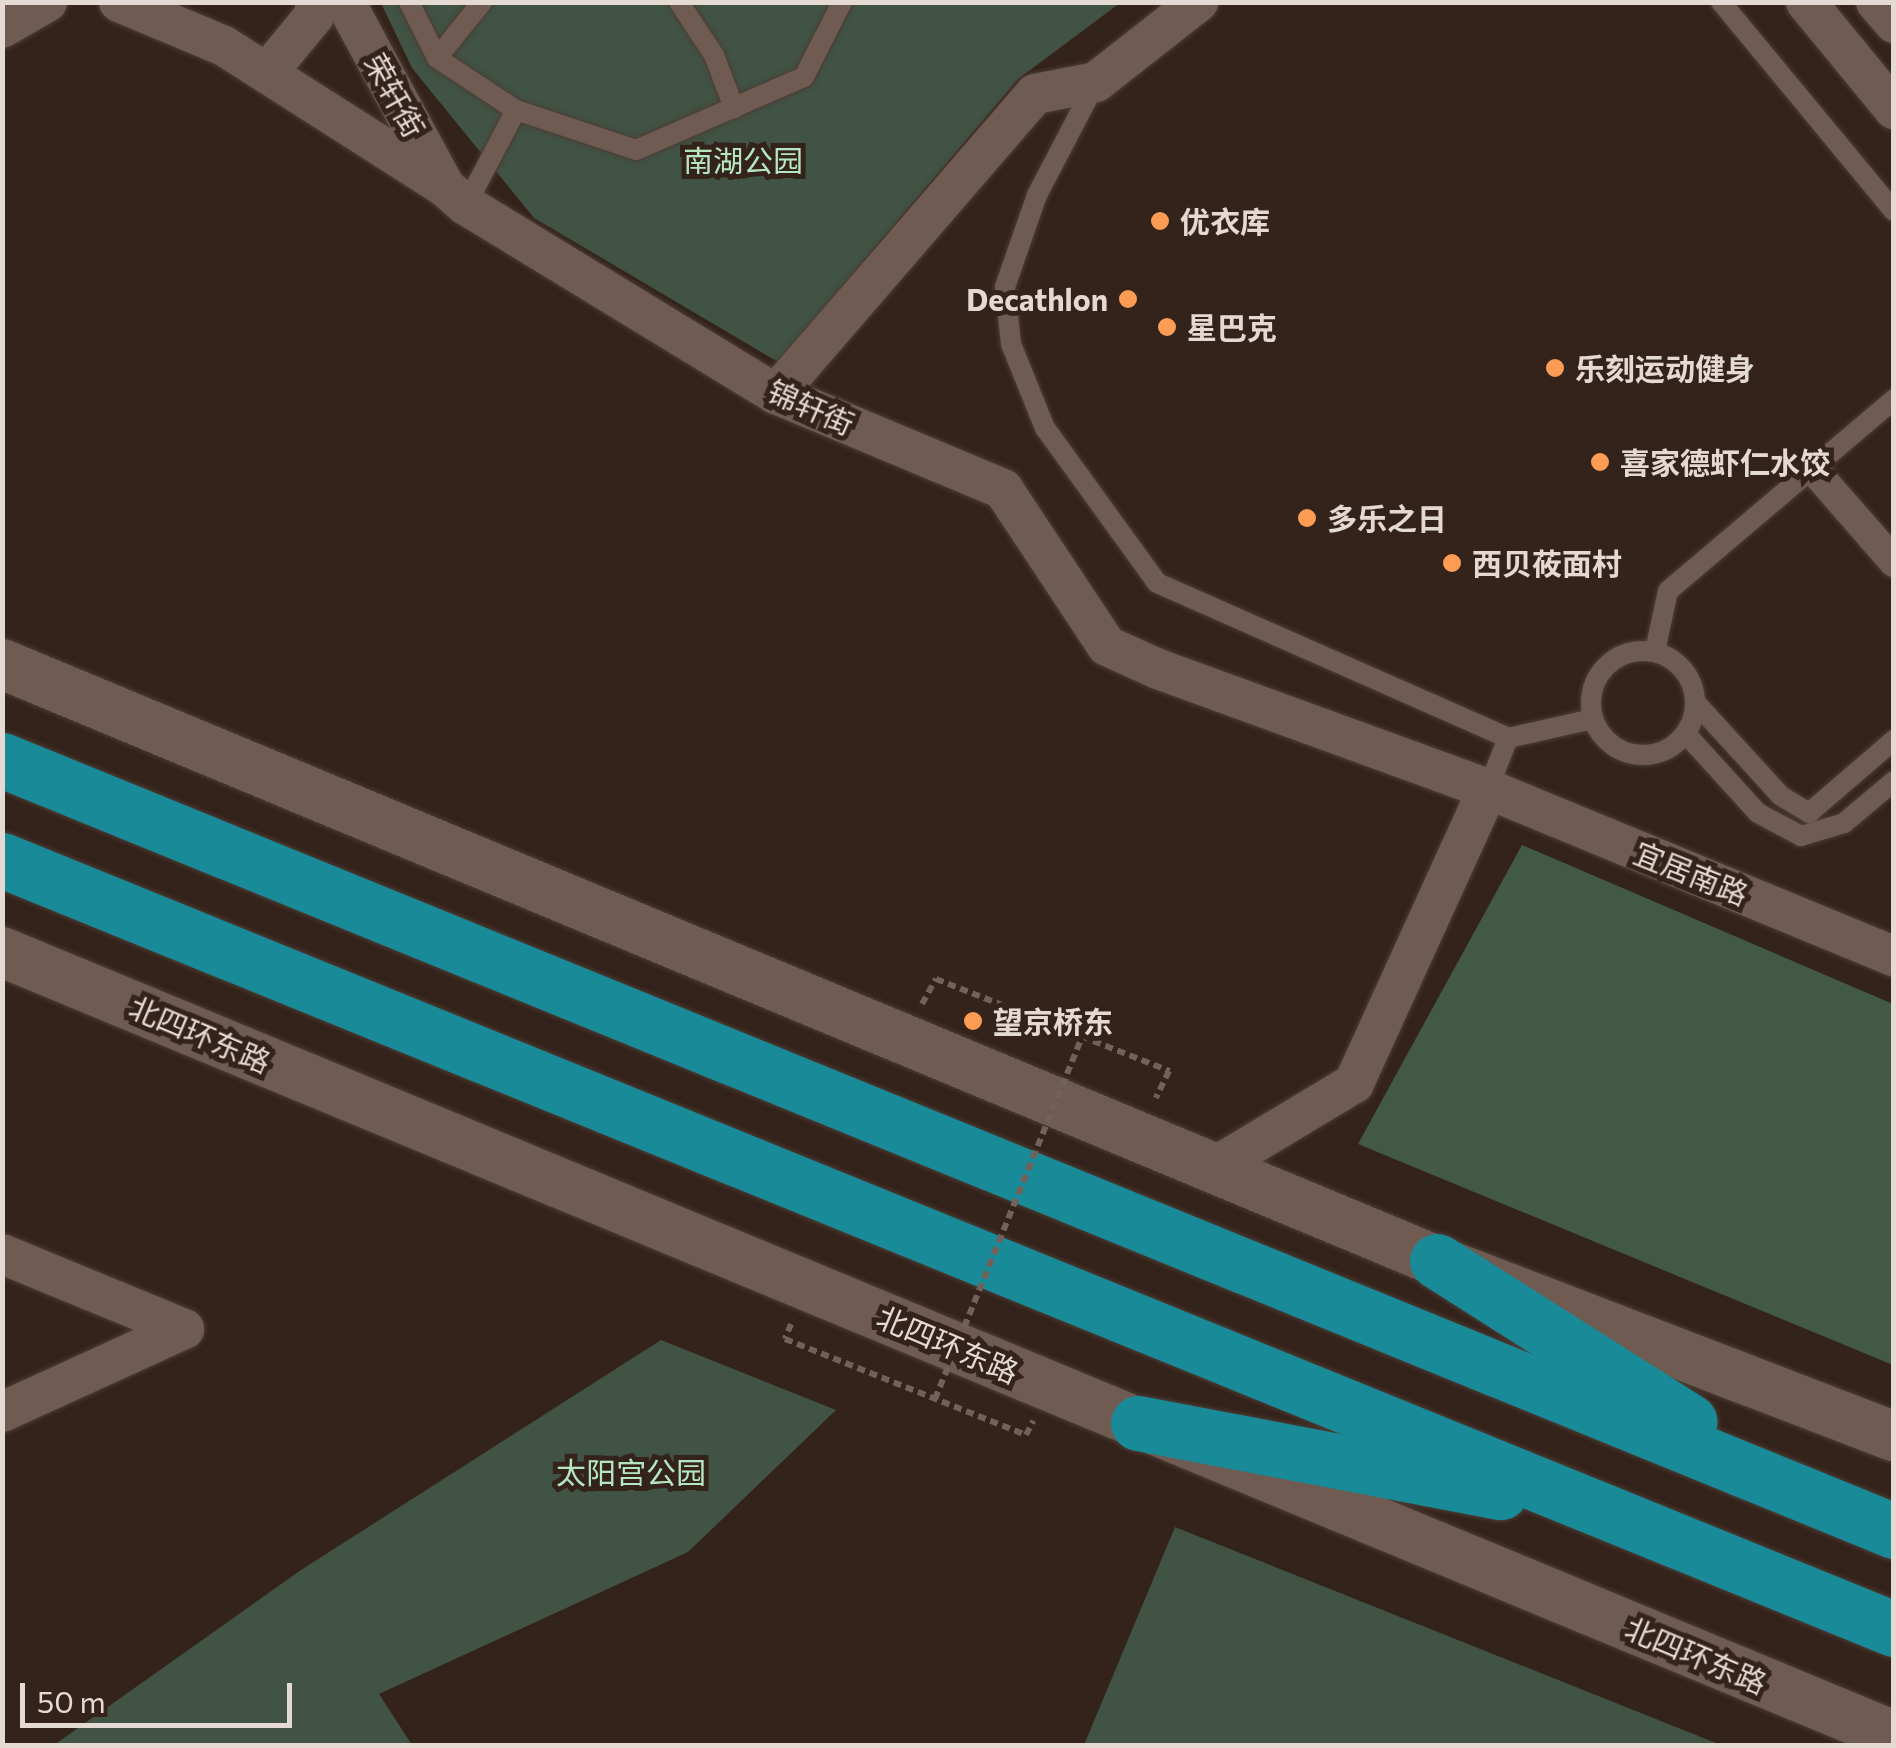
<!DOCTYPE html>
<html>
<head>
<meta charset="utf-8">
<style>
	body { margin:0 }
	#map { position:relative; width:1896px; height:1748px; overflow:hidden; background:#34231a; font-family:Commissioner,"Noto Sans SC",sans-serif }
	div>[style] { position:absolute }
	.green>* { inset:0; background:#415344 }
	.forest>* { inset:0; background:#415946 }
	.path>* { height:6px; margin-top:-3px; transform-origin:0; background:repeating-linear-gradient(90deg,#71615a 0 8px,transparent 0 13px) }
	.roads { filter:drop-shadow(0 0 2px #4b3d37) drop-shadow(0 0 2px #4b3d37) }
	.service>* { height:20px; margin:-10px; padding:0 10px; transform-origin:10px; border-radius:10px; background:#6f5b51 }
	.service>.ring { margin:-10px; padding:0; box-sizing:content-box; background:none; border:20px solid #6f5b51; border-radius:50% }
	.pedestrian>* { height:30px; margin:-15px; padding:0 15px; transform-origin:15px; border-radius:15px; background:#6f5b51 }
	.minor>* { height:40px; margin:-20px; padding:0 20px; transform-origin:20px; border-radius:20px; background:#6f5b51 }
	.tertiary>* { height:50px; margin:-25px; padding:0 25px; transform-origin:25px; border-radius:25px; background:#6f5b51 }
	.trunk>* { height:55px; margin:-27.5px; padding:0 27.5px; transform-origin:27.5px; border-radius:27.5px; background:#188a98 }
	.path-bridge>* { height:6px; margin-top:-3px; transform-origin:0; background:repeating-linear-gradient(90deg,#71615a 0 8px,transparent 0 13px) }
	.dots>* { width:28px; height:28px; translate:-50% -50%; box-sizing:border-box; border:5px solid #34231a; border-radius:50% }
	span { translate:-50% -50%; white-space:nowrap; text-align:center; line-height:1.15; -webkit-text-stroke:10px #34231a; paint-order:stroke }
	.street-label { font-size:30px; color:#e5d9d4 }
	.park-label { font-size:30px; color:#b6e6bf }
	.poi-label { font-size:30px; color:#e5d9d4; font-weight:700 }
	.left { translate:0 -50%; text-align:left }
	.right { translate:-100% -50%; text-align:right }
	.frame { position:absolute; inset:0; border:5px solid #e5d9d4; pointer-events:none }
	.scale { position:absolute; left:20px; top:1683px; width:272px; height:45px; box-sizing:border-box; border:5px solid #e5d9d4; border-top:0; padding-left:12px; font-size:30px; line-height:35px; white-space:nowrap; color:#e5d9d4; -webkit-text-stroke:8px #34231a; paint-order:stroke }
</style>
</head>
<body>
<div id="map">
	<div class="green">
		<div style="clip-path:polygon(381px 3px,1120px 3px,1018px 79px,778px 362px,534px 218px,412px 68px)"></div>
		<div style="clip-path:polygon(661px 1340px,836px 1410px,688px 1552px,379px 1694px,412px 1745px,54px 1745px,301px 1570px)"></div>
		<div style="clip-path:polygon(1175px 1527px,1721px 1745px,1084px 1745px)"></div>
	</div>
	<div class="forest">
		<div style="clip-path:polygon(1522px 845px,1893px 1004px,1893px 1365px,1358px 1144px)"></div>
	</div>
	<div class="path">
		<div style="left:922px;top:1004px;width:29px;rotate:-61deg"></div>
		<div style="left:936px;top:979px;width:251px;rotate:21.5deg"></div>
		<div style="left:1169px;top:1071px;width:30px;rotate:116deg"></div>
		<div style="left:791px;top:1324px;width:16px;rotate:112deg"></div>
		<div style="left:785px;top:1339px;width:259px;rotate:21.7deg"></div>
		<div style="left:1026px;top:1435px;width:16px;rotate:-63deg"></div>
	</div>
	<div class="roads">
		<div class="service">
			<div style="left:409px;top:2px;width:63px;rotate:63.4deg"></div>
			<div style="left:437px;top:58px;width:95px;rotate:33.4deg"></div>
			<div style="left:516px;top:110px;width:126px;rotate:18.4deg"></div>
			<div style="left:636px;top:150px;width:183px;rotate:-23.5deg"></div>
			<div style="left:804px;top:77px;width:84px;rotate:-63.1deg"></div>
			<div style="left:679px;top:2px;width:64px;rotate:56.6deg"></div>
			<div style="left:714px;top:55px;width:57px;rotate:69.3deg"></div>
			<div style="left:1721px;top:2px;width:271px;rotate:50.4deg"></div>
			<div style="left:437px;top:58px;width:72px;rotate:-51.2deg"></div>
			<div style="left:1095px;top:84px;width:125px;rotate:117.6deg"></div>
			<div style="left:1037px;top:195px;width:97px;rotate:109.2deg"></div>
			<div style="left:1005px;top:287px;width:57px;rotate:84deg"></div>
			<div style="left:1011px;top:344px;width:91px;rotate:68deg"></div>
			<div style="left:1045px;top:428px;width:191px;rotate:54.1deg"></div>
			<div style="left:1157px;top:583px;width:384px;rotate:23.8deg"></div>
			<div style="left:1508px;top:738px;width:55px;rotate:111.4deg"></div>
			<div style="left:466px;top:205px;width:107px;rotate:-62.2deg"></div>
			<div class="ring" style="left:1591px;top:651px;width:84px;height:84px"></div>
			<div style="left:1655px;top:651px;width:61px;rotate:-77.8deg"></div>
			<div style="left:1668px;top:591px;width:297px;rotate:-40.3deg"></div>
			<div style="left:1696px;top:703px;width:126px;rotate:47.6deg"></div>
			<div style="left:1781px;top:796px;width:33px;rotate:31deg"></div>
			<div style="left:1809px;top:813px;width:112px;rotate:-40.7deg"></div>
			<div style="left:1686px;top:734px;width:107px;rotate:47.7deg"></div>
			<div style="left:1758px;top:813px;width:49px;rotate:28.1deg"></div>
			<div style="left:1801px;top:836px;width:45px;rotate:-16.8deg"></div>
			<div style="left:1844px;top:823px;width:65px;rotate:-40deg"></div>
			<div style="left:1508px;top:738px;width:87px;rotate:-12.6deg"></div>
		</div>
		<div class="pedestrian">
			<div style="left:1812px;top:468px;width:125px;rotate:48.9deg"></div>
		</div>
		<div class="minor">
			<div style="left:119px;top:2px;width:114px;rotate:22.7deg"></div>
			<div style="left:224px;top:46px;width:262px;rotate:32.5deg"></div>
			<div style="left:445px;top:187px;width:28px;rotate:41deg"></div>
			<div style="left:466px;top:205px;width:363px;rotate:31.4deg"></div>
			<div style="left:776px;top:394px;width:246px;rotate:22.7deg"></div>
			<div style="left:1003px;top:489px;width:188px;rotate:56.5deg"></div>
			<div style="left:1107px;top:646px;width:56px;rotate:24.3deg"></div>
			<div style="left:1158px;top:669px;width:351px;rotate:20deg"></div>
			<div style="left:1488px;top:789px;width:439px;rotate:22.4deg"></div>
			<div style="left:345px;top:2px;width:206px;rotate:61.6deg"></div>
			<div style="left:1806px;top:2px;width:139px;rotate:50.6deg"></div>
			<div style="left:1876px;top:2px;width:28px;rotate:49deg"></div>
			<div style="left:2px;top:28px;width:52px;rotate:-30deg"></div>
			<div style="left:267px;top:73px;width:74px;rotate:-50.5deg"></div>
			<div style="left:314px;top:16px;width:14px;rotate:-82deg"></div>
			<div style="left:776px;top:394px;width:396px;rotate:-49.2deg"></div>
			<div style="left:1035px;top:94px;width:62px;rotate:-11.1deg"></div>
			<div style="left:1096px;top:82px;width:130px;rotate:-38.1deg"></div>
			<div style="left:1216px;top:1166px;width:161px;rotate:-31deg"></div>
			<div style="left:1354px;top:1083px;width:323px;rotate:-65.5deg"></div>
			<div style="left:2px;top:1254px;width:197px;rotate:22.4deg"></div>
			<div style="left:184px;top:1329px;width:200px;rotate:155.5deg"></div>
		</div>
		<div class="tertiary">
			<div style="left:2px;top:664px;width:1554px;rotate:22.59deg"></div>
			<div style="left:1437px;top:1261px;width:489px;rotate:21deg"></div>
			<div style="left:2px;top:952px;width:2048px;rotate:22.51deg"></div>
		</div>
		<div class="trunk">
			<div style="left:2px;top:760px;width:2043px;rotate:22.17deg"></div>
			<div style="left:2px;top:860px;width:2042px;rotate:22.12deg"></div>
			<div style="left:1437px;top:1261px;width:299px;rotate:32.4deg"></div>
			<div style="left:1138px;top:1423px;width:369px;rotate:10.8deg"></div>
		</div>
	</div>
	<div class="path-bridge">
		<div style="left:935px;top:1399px;width:391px;rotate:-67.9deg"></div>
	</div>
	<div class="dots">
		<div style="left:1160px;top:221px;background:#fd9c55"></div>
		<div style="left:1128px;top:299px;background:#fd9c55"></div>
		<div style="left:1167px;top:327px;background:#fd9c55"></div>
		<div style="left:1555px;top:368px;background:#fd9c55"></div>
		<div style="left:1600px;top:462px;background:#fd9c55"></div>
		<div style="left:1307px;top:518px;background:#fd9c55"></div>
		<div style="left:1452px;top:563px;background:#fd9c55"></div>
		<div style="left:973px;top:1021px;background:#fd9c55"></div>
	</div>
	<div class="street-label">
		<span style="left:395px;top:95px;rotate:61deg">荣轩街</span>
		<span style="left:811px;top:407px;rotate:24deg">锦轩街</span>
		<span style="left:1691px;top:873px;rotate:22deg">宜居南路</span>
		<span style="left:200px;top:1034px;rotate:23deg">北四环东路</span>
		<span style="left:948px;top:1344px;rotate:23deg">北四环东路</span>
		<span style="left:1696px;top:1655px;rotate:23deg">北四环东路</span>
	</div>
	<div class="park-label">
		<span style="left:743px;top:160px">南湖公园</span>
		<span style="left:631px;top:1472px">太阳宫公园</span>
	</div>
	<div class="poi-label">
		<span class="left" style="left:1180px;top:221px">优衣库</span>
		<span class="right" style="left:1108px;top:299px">Decathlon</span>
		<span class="left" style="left:1187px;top:327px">星巴克</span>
		<span class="left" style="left:1575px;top:368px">乐刻运动健身</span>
		<span class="left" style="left:1620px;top:462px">喜家德虾仁水饺</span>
		<span class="left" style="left:1327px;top:518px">多乐之日</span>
		<span class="left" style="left:1472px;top:563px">西贝莜面村</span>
		<span class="left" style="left:993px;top:1021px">望京桥东</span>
	</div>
	<div class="frame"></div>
	<div class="scale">50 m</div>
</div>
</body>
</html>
